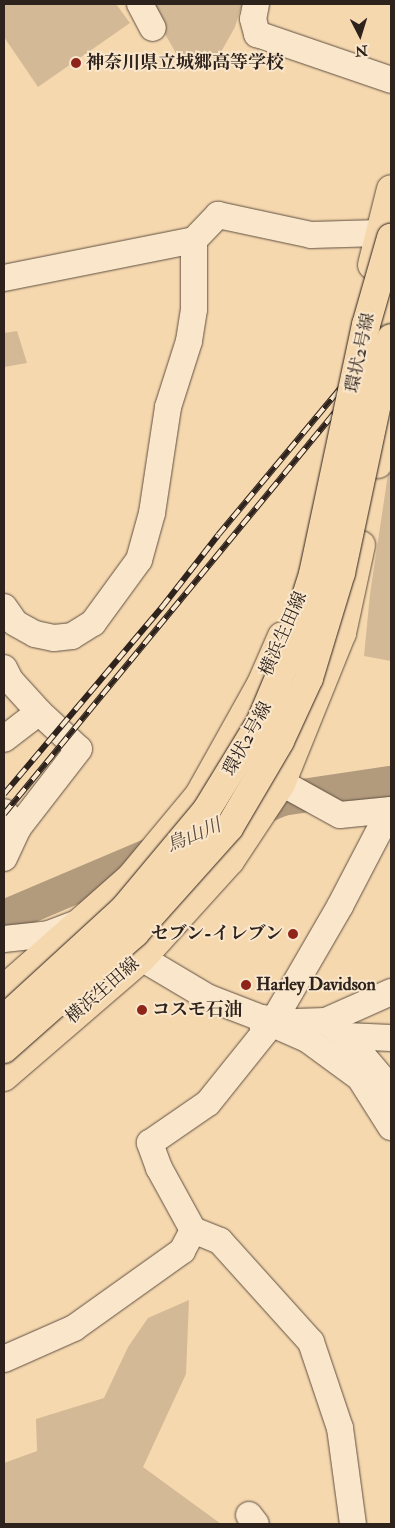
<!DOCTYPE html>
<html>
<head>
<meta charset="utf-8">
<style>
	body { margin:0 }
	#map { position:relative; width:395px; height:1528px; overflow:hidden; background:#f6d8af; font-family:"IM FELL Double Pica","Noto Serif JP",serif }
	div>[style] { position:absolute }
	.green>* { inset:0; background:#d4b996 }
	.river>* { height:34px; margin:-17px; padding:0 17px; transform-origin:17px; border-radius:17px; background:#b29a7d }
	.roads { filter:drop-shadow(0 0 1px #5f5041) drop-shadow(0 0 1px #5f5041) }
	.minor>* { height:26px; margin:-13px; padding:0 13px; transform-origin:13px; border-radius:13px; background:#f9e6cb }
	.major>* { height:28px; margin:-14px; padding:0 14px; transform-origin:14px; border-radius:14px; background:#f6d8af }
	.rail>* { height:5.5px; margin-top:-2.75px; transform-origin:0; background:repeating-linear-gradient(90deg,#f9e6cb 0 11px,#2d221c 0 22px); box-sizing:border-box; border-block:1px solid #2d221c }
	.bridges { filter:drop-shadow(0 0 1px #2d221c) drop-shadow(0 0 1px #2d221c) }
	.major-bridge>* { height:28px; margin:-14px; padding:0 14px; transform-origin:14px; border-radius:14px; background:#f6d8af }
	.dots>* { width:14px; height:14px; translate:-50% -50%; box-sizing:border-box; border:2px solid #f9e6cb; border-radius:50% }
	span { translate:-50% -50%; white-space:nowrap; text-align:center; line-height:1.15; -webkit-text-stroke:4px #f9e6cb; paint-order:stroke }
	.poi-label { font-size:18px; color:#2d221c; font-weight:700 }
	.left { translate:0 -50%; text-align:left }
	.right { translate:-100% -50%; text-align:right }
	.street-label { font-size:18px; color:#2d221c }
	.water-label { font-size:19px; color:#5c4c3e; font-style:italic }
	.frame { position:absolute; inset:0; border:5px solid #2d221c; pointer-events:none }
	.north { position:absolute; left:335px; top:10px; width:50px; height:50px; -webkit-text-stroke:4px #f9e6cb; paint-order:stroke; rotate:175deg; font-size:14px; font-weight:700; line-height:20px; text-align:center; color:#2d221c }
	.north::after { content:''; display:block; margin:auto; width:18px; height:22px; background:#2d221c; clip-path:polygon(50% 0,100% 100%,50% 72%,0 100%) }
</style>
</head>
<body>
<div id="map">
	<div class="green">
		<div style="clip-path:polygon(4px 4px,116px 4px,130px 23px,38px 87px,4px 37px)"></div>
		<div style="clip-path:polygon(148px 4px,242px 4px,235px 27px,216px 61px,194px 63px,177px 55px)"></div>
		<div style="clip-path:polygon(17px 331px,27px 363px,4px 367px,4px 333px)"></div>
		<div style="clip-path:polygon(391px 454px,391px 661px,364px 656px,370px 594px)"></div>
		<div style="clip-path:polygon(189px 1300px,186px 1374px,143px 1467px,221px 1524px,4px 1524px,4px 1463px,37px 1451px,36px 1419px,104px 1398px,128px 1347px,148px 1318px)"></div>
	</div>
	<div class="river">
		<div style="left:4px;top:917px;width:302px;rotate:-23deg"></div>
		<div style="left:282px;top:799px;width:110px;rotate:-8.4deg"></div>
	</div>
	<div class="roads">
		<div class="minor">
			<div style="left:140px;top:4px;width:27px;rotate:62deg"></div>
			<div style="left:256px;top:4px;width:15px;rotate:101deg"></div>
			<div style="left:253px;top:19px;width:16px;rotate:75deg"></div>
			<div style="left:257px;top:34px;width:142px;rotate:18.9deg"></div>
			<div style="left:4px;top:278px;width:194px;rotate:-11.3deg"></div>
			<div style="left:4px;top:607px;width:19px;rotate:55deg"></div>
			<div style="left:15px;top:623px;width:23px;rotate:29deg"></div>
			<div style="left:35px;top:634px;width:19px;rotate:12deg"></div>
			<div style="left:54px;top:638px;width:18px;rotate:-6deg"></div>
			<div style="left:72px;top:636px;width:25px;rotate:-32deg"></div>
			<div style="left:93px;top:623px;width:78px;rotate:-53.9deg"></div>
			<div style="left:139px;top:560px;width:49px;rotate:-74.5deg"></div>
			<div style="left:152px;top:513px;width:107px;rotate:-81.4deg"></div>
			<div style="left:168px;top:407px;width:69px;rotate:-72.3deg"></div>
			<div style="left:189px;top:341px;width:32px;rotate:-81deg"></div>
			<div style="left:194px;top:309px;width:69px;rotate:-90deg"></div>
			<div style="left:194px;top:240px;width:35px;rotate:-46deg"></div>
			<div style="left:218px;top:215px;width:95px;rotate:12.1deg"></div>
			<div style="left:311px;top:235px;width:69px;rotate:-1.7deg"></div>
			<div style="left:4px;top:668px;width:13px;rotate:63deg"></div>
			<div style="left:10px;top:680px;width:43px;rotate:47.8deg"></div>
			<div style="left:39px;top:712px;width:54px;rotate:42.8deg"></div>
			<div style="left:79px;top:749px;width:100px;rotate:127.7deg"></div>
			<div style="left:18px;top:828px;width:21px;rotate:-131deg"></div>
			<div style="left:4px;top:739px;width:44px;rotate:-37.6deg"></div>
			<div style="left:262px;top:772px;width:89px;rotate:28.9deg"></div>
			<div style="left:340px;top:815px;width:51px;rotate:-5.6deg"></div>
			<div style="left:4px;top:858px;width:33px;rotate:-65deg"></div>
			<div style="left:4px;top:939px;width:45px;rotate:-6.3deg"></div>
			<div style="left:49px;top:934px;width:31px;rotate:-21deg"></div>
			<div style="left:123px;top:947px;width:100px;rotate:30.7deg"></div>
			<div style="left:209px;top:998px;width:56px;rotate:21deg"></div>
			<div style="left:261px;top:1018px;width:34px;rotate:7deg"></div>
			<div style="left:295px;top:1022px;width:31px;rotate:-2deg"></div>
			<div style="left:326px;top:1021px;width:71px;rotate:-24deg"></div>
			<div style="left:274px;top:1020px;width:132px;rotate:-59.9deg"></div>
			<div style="left:340px;top:906px;width:108px;rotate:-62.5deg"></div>
			<div style="left:326px;top:1021px;width:25px;rotate:37deg"></div>
			<div style="left:346px;top:1036px;width:45px;rotate:2.5deg"></div>
			<div style="left:275px;top:1025px;width:35px;rotate:24deg"></div>
			<div style="left:307px;top:1039px;width:66px;rotate:36.3deg"></div>
			<div style="left:360px;top:1078px;width:58px;rotate:57.7deg"></div>
			<div style="left:346px;top:1036px;width:70px;rotate:49.7deg"></div>
			<div style="left:193px;top:1230px;width:29px;rotate:22deg"></div>
			<div style="left:220px;top:1241px;width:136px;rotate:48deg"></div>
			<div style="left:311px;top:1342px;width:91px;rotate:71.4deg"></div>
			<div style="left:340px;top:1428px;width:97px;rotate:82.3deg"></div>
			<div style="left:4px;top:1359px;width:77px;rotate:-23.9deg"></div>
			<div style="left:74px;top:1328px;width:133px;rotate:-35.5deg"></div>
			<div style="left:182px;top:1251px;width:24px;rotate:-62deg"></div>
			<div style="left:193px;top:1230px;width:71px;rotate:-118.7deg"></div>
			<div style="left:159px;top:1168px;width:27px;rotate:-110deg"></div>
			<div style="left:150px;top:1143px;width:70px;rotate:-34.6deg"></div>
			<div style="left:208px;top:1103px;width:90px;rotate:-51.3deg"></div>
			<div style="left:264px;top:1033px;width:15px;rotate:-101deg"></div>
			<div style="left:249px;top:1515px;width:11px;rotate:52deg"></div>
		</div>
		<div class="major">
			<div style="left:372px;top:265px;width:78px;rotate:-76deg"></div>
			<div style="left:378px;top:464px;width:61px;rotate:-77.8deg"></div>
			<div style="left:4px;top:989px;width:169px;rotate:-41.4deg"></div>
			<div style="left:131px;top:877px;width:107px;rotate:-50.3deg"></div>
			<div style="left:199px;top:795px;width:127px;rotate:-60.8deg"></div>
			<div style="left:261px;top:684px;width:52px;rotate:-66.4deg"></div>
			<div style="left:4px;top:1077px;width:182px;rotate:-40.8deg"></div>
			<div style="left:142px;top:958px;width:131px;rotate:-47.8deg"></div>
			<div style="left:230px;top:861px;width:92px;rotate:-56.5deg"></div>
			<div style="left:281px;top:784px;width:163px;rotate:-68deg"></div>
			<div style="left:342px;top:633px;width:90px;rotate:-77.8deg"></div>
		</div>
	</div>
	<div class="rail">
		<div style="left:4px;top:794px;width:245px;rotate:-49.8deg"></div>
		<div style="left:162px;top:607px;width:91px;rotate:-52.1deg"></div>
		<div style="left:218px;top:535px;width:271px;rotate:-50.2deg"></div>
		<div style="left:4px;top:814px;width:609px;rotate:-50.53deg"></div>
	</div>
	<div class="bridges">
		<div class="major-bridge">
			<div style="left:4px;top:1019px;width:163px;rotate:-42.5deg"></div>
			<div style="left:124px;top:909px;width:128px;rotate:-50.1deg"></div>
			<div style="left:206px;top:811px;width:103px;rotate:-58.5deg"></div>
			<div style="left:260px;top:723px;width:62px;rotate:-67.2deg"></div>
			<div style="left:284px;top:666px;width:96px;rotate:-72.5deg"></div>
			<div style="left:313px;top:574px;width:255px;rotate:-78deg"></div>
			<div style="left:366px;top:325px;width:91px;rotate:-74deg"></div>
			<div style="left:4px;top:1049px;width:175px;rotate:-41.5deg"></div>
			<div style="left:135px;top:933px;width:141px;rotate:-48.2deg"></div>
			<div style="left:229px;top:828px;width:101px;rotate:-59.6deg"></div>
			<div style="left:280px;top:741px;width:69px;rotate:-65.3deg"></div>
			<div style="left:309px;top:678px;width:110px;rotate:-73.1deg"></div>
			<div style="left:341px;top:573px;width:240px;rotate:-78deg"></div>
		</div>
	</div>
	<div class="dots">
		<div style="left:76px;top:63px;background:#8f2418"></div>
		<div style="left:293px;top:934px;background:#8f2418"></div>
		<div style="left:246px;top:985px;background:#8f2418"></div>
		<div style="left:142px;top:1010px;background:#8f2418"></div>
	</div>
	<div class="poi-label">
		<span class="left" style="left:86px;top:63px">神奈川県立城郷高等学校</span>
		<span class="right" style="left:283px;top:934px">セブン-イレブン</span>
		<span class="left" style="left:256px;top:985px">Harley Davidson</span>
		<span class="left" style="left:152px;top:1010px">コスモ石油</span>
	</div>
	<div class="street-label">
		<span style="left:361px;top:353px;rotate:-78deg">環状2号線</span>
		<span style="left:284px;top:634px;rotate:-66deg">横浜生田線</span>
		<span style="left:248px;top:739px;rotate:-61deg">環状2号線</span>
		<span style="left:103px;top:991px;rotate:-41deg">横浜生田線</span>
	</div>
	<div class="water-label">
		<span style="left:194px;top:836px;rotate:-23deg">鳥山川</span>
	</div>
	<div class="frame"></div>
	<div class="north">N</div>
</div>
</body>
</html>
